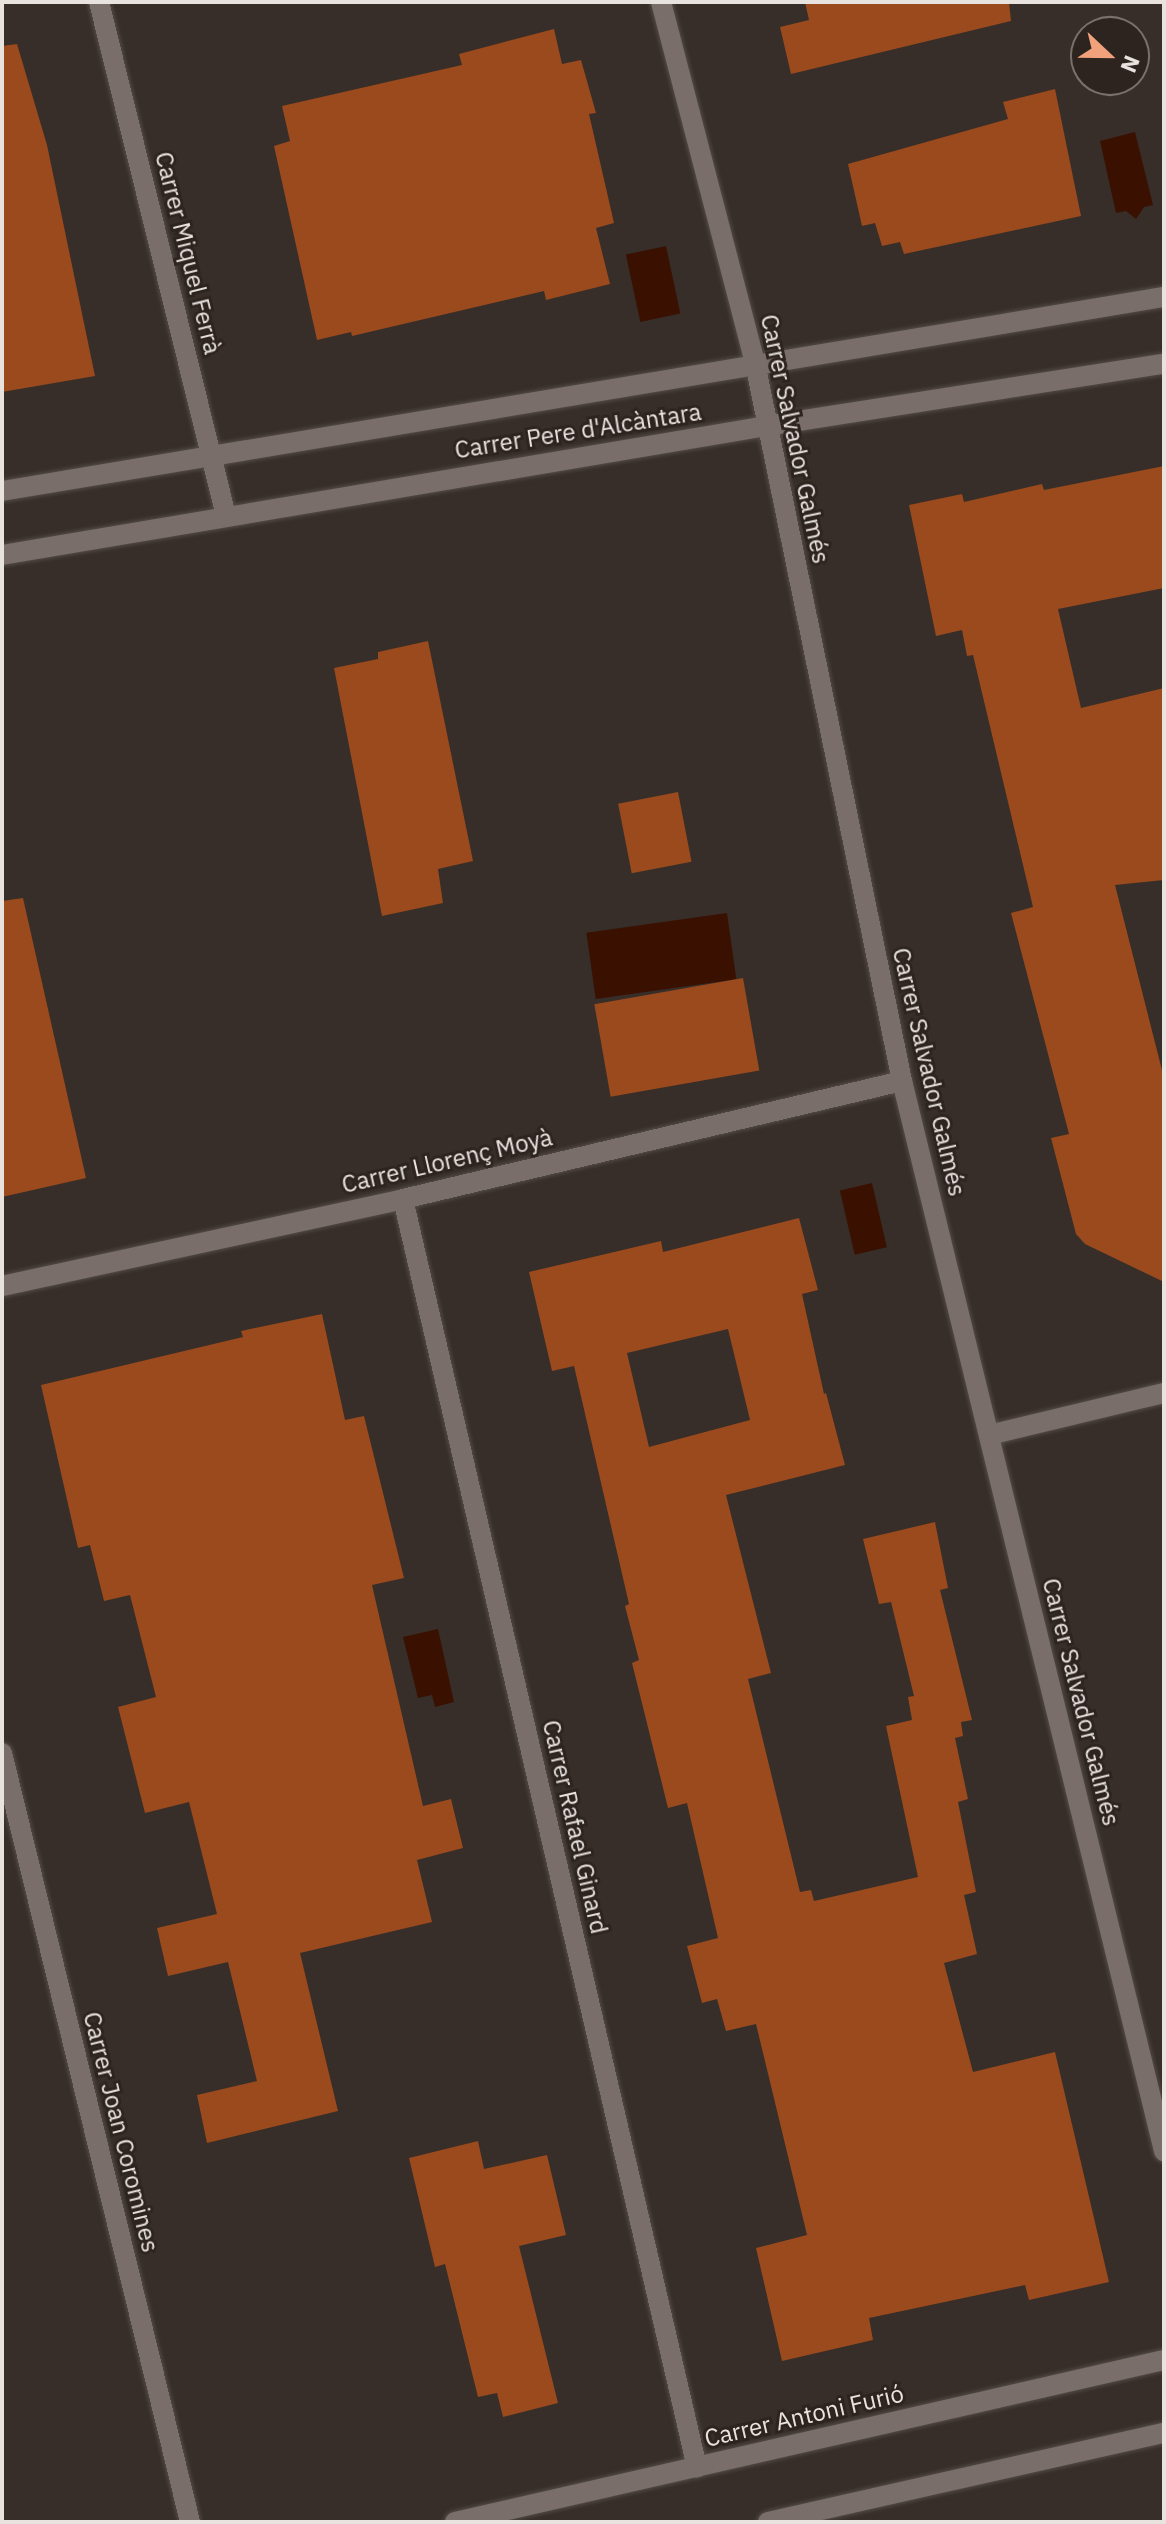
<!DOCTYPE html>
<html>
<head>
<meta charset="utf-8">
<style>
	body { margin:0 }
	#map { position:relative; width:1166px; height:2524px; overflow:hidden; background:#372e29; font-family:"IBM Plex Sans",sans-serif }
	div>[style] { position:absolute }
	.water>* { inset:0; background:#3a1100; transform-origin:0 0 }
	.building>* { inset:0; background:#9a4a1c; transform-origin:0 0 }
	.roads { filter:drop-shadow(0 0 2px #544b48) drop-shadow(0 0 2px #544b48) }
	.minor>* { height:20px; margin:-10px; padding:0 10px; transform-origin:10px; border-radius:10px; background:#796e69 }
	span { translate:-50% -50%; white-space:nowrap; text-align:center; line-height:1.15; -webkit-text-stroke:6px #2d2420; paint-order:stroke }
	.street-label { font-size:24px; color:#e9e3e0 }
	.frame { position:absolute; inset:0; border:4px solid #e9e3e0; pointer-events:none }
	.north { position:absolute; left:1070px; top:16px; width:80px; height:80px; box-sizing:border-box; background:#2d2420; border:2px solid #78706d; border-radius:50%; rotate:112deg; font-size:22px; font-weight:700; line-height:32px; text-align:center; color:#e9e3e0 }
	.north::after { content:''; display:block; margin:auto; width:28px; height:36px; background:#f1a17b; clip-path:polygon(50% 0,100% 100%,50% 72%,0 100%) }
</style>
</head>
<body>
<div id="map">
	<div class="water">
		<div style="clip-path:polygon(1135px 132px,1153px 205px,1144px 207px,1136px 219px,1126px 211px,1116px 213px,1100px 141px)"></div>
		<div style="left:666px;top:246px;width:69px;height:41px;rotate:78deg"></div>
		<div style="left:727px;top:913px;width:67px;height:142px;rotate:82deg"></div>
		<div style="left:872px;top:1183px;width:66px;height:33px;rotate:77deg"></div>
		<div style="clip-path:polygon(438px 1629px,454px 1702px,435px 1707px,432px 1695px,418px 1698px,403px 1637px)"></div>
	</div>
	<div class="building">
		<div style="clip-path:polygon(805px 2px,1009px 2px,1011px 21px,791px 74px,780px 27px,809px 20px)"></div>
		<div style="clip-path:polygon(554px 29px,562px 64px,581px 60px,596px 113px,589px 114px,614px 223px,596px 228px,610px 284px,546px 300px,544px 291px,352px 336px,351px 332px,317px 340px,274px 146px,290px 141px,282px 106px,462px 65px,459px 54px)"></div>
		<div style="clip-path:polygon(17px 44px,47px 145px,95px 376px,2px 392px,2px 46px)"></div>
		<div style="clip-path:polygon(1055px 89px,1081px 216px,904px 254px,900px 242px,882px 246px,875px 223px,862px 226px,848px 164px,1008px 119px,1003px 102px)"></div>
		<div style="clip-path:polygon(1164px 466px,1164px 588px,1058px 609px,1081px 708px,1164px 688px,1164px 880px,1115px 885px,1164px 1078px,1164px 1282px,1085px 1244px,1076px 1234px,1051px 1138px,1069px 1134px,1011px 913px,1033px 907px,973px 655px,967px 656px,962px 630px,936px 636px,909px 505px,962px 494px,964px 502px,1042px 484px,1044px 490px)"></div>
		<div style="clip-path:polygon(428px 641px,473px 861px,438px 869px,443px 903px,382px 916px,334px 668px,378px 659px,378px 652px)"></div>
		<div style="left:678px;top:792px;width:71px;height:61px;rotate:79deg"></div>
		<div style="clip-path:polygon(23px 898px,86px 1178px,2px 1197px,2px 901px)"></div>
		<div style="left:743px;top:978px;width:94px;height:151px;rotate:80deg"></div>
		<div style="clip-path:polygon(evenodd,799px 1218px,818px 1290px,802px 1294px,824px 1394px,826px 1393px,845px 1465px,726px 1495px,771px 1673px,748px 1679px,800px 1892px,811px 1890px,814px 1901px,918px 1877px,886px 1726px,912px 1720px,908px 1697px,914px 1696px,891px 1602px,879px 1604px,863px 1539px,935px 1522px,948px 1588px,940px 1590px,972px 1720px,961px 1722px,963px 1736px,955px 1738px,968px 1799px,958px 1802px,976px 1892px,964px 1895px,977px 1954px,944px 1963px,973px 2072px,1055px 2052px,1109px 2282px,1029px 2300px,1025px 2285px,869px 2318px,873px 2340px,782px 2361px,756px 2248px,807px 2235px,756px 2024px,726px 2031px,717px 1999px,702px 2003px,687px 1946px,718px 1938px,687px 1803px,668px 1808px,632px 1663px,639px 1660px,625px 1606px,629px 1604px,574px 1366px,552px 1371px,529px 1272px,661px 1241px,663px 1252px,799px 1218px,728px 1329px,750px 1420px,649px 1447px,627px 1353px,728px 1329px)"></div>
		<div style="clip-path:polygon(322px 1314px,345px 1420px,364px 1416px,404px 1578px,372px 1585px,423px 1806px,451px 1799px,463px 1848px,417px 1860px,432px 1922px,300px 1953px,338px 2111px,207px 2143px,197px 2095px,257px 2081px,228px 1962px,168px 1976px,157px 1928px,217px 1914px,189px 1802px,145px 1813px,118px 1707px,156px 1697px,130px 1595px,104px 1601px,90px 1545px,78px 1548px,41px 1385px,243px 1337px,241px 1331px)"></div>
		<div style="clip-path:polygon(478px 2141px,484px 2169px,547px 2155px,566px 2235px,519px 2246px,558px 2403px,503px 2417px,497px 2393px,478px 2397px,445px 2264px,435px 2267px,409px 2158px)"></div>
	</div>
	<div class="roads">
		<div class="minor">
			<div style="left:99px;top:2px;width:529px;rotate:76.12deg"></div>
			<div style="left:661px;top:2px;width:373px;rotate:75.4deg"></div>
			<div style="left:755px;top:363px;width:733px;rotate:78.43deg"></div>
			<div style="left:902px;top:1081px;width:1102px;rotate:76.24deg"></div>
			<div style="left:2px;top:491px;width:1178px;rotate:-9.48deg"></div>
			<div style="left:2px;top:555px;width:775px;rotate:-9.58deg"></div>
			<div style="left:766px;top:426px;width:403px;rotate:-8.9deg"></div>
			<div style="left:403px;top:1199px;width:1302px;rotate:76.95deg"></div>
			<div style="left:2px;top:1286px;width:410px;rotate:-12.2deg"></div>
			<div style="left:403px;top:1199px;width:513px;rotate:-13.3deg"></div>
			<div style="left:989px;top:1435px;width:180px;rotate:-13.5deg"></div>
			<div style="left:2px;top:1753px;width:792px;rotate:76.26deg"></div>
			<div style="left:455px;top:2522px;width:727px;rotate:-12.87deg"></div>
			<div style="left:768px;top:2522px;width:406px;rotate:-12.7deg"></div>
		</div>
	</div>
	<div class="street-label">
		<span style="left:188px;top:253px;rotate:76deg">Carrer Miquel Ferrà</span>
		<span style="left:578px;top:431px;rotate:-9deg">Carrer Pere d'Alcàntara</span>
		<span style="left:795px;top:439px;rotate:78deg">Carrer Salvador Galmés</span>
		<span style="left:929px;top:1072px;rotate:77deg">Carrer Salvador Galmés</span>
		<span style="left:447px;top:1161px;rotate:-13deg">Carrer Llorenç Moyà</span>
		<span style="left:1081px;top:1702px;rotate:76deg">Carrer Salvador Galmés</span>
		<span style="left:575px;top:1827px;rotate:77deg">Carrer Rafael Ginard</span>
		<span style="left:121px;top:2132px;rotate:76deg">Carrer Joan Coromines</span>
		<span style="left:804px;top:2416px;rotate:-13deg">Carrer Antoni Furió</span>
	</div>
	<div class="frame"></div>
	<div class="north">N</div>
</div>
</body>
</html>
